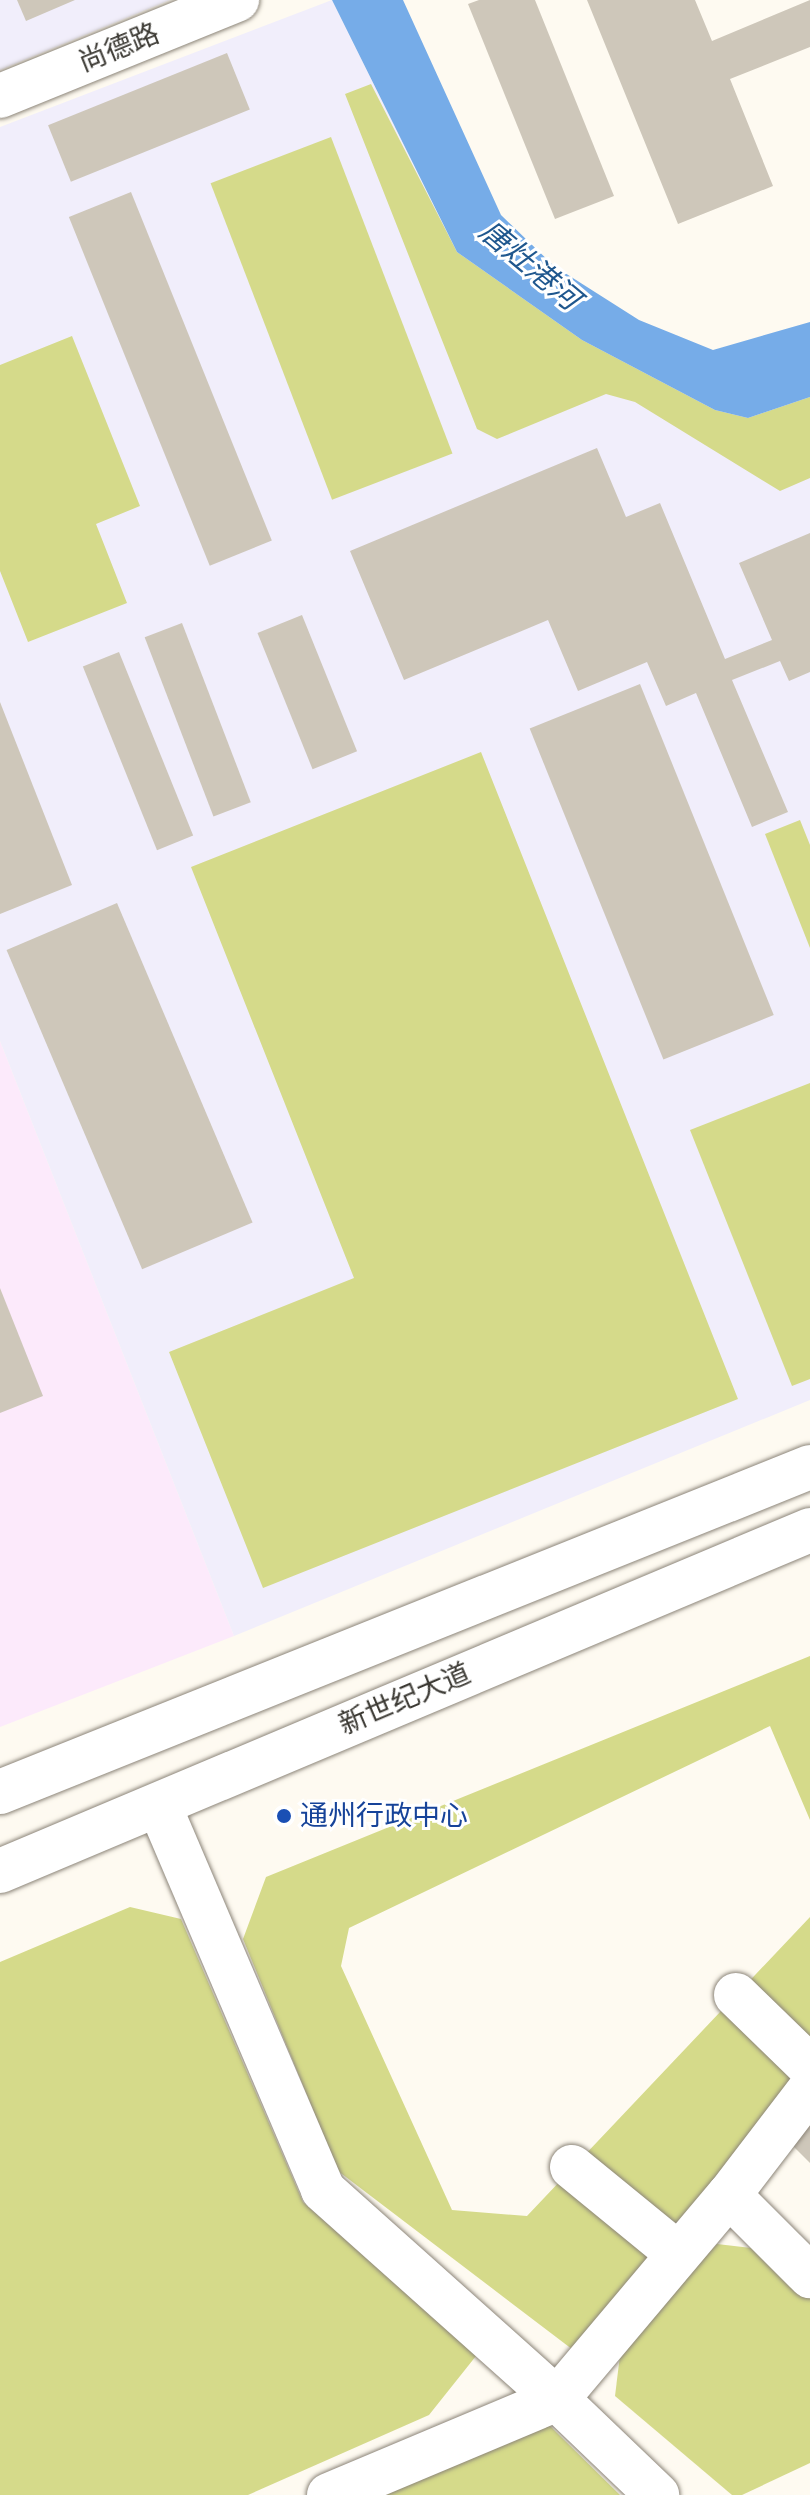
<!DOCTYPE html>
<html>
<head>
<meta charset="utf-8">
<style>
	body { margin:0 }
	#map { position:relative; width:810px; height:2495px; overflow:hidden; background:#fefaf1; font-family:"Source Sans 3","Noto Sans SC",sans-serif }
	div>[style] { position:absolute }
	.commercial>* { inset:0; background:#fceafb }
	.industrial>* { inset:0; background:#f1eefb }
	.green>* { inset:0; background:#d5da8a; transform-origin:0 0 }
	.water>* { inset:0; background:#76ace8 }
	.building>* { inset:0; background:#cec7ba; transform-origin:0 0 }
	.roads { filter:drop-shadow(0 0 2px #8c8579) drop-shadow(0 0 2px #8c8579) }
	.minor>* { height:44px; margin:-22px; padding:0 22px; transform-origin:22px; border-radius:22px; background:#fff }
	.major>* { height:44px; margin:-22px; padding:0 22px; transform-origin:22px; border-radius:22px; background:#fff }
	.dots>* { width:22px; height:22px; translate:-50% -50%; box-sizing:border-box; border:4px solid #fff; border-radius:50% }
	span { translate:-50% -50%; white-space:nowrap; text-align:center; line-height:1.15; -webkit-text-stroke:6px #fff; paint-order:stroke }
	.street-label { font-size:28px; color:#3c3a34 }
	.transit-label { font-size:28px; color:#164399 }
	.left { translate:0 -50%; text-align:left }
	.water-label { font-size:30px; color:#1f578e; font-style:italic }
</style>
</head>
<body>
<div id="map">
	<div class="commercial">
		<div style="clip-path:polygon(0 1041px,234px 1636px,0 1727px)"></div>
	</div>
	<div class="industrial">
		<div style="clip-path:polygon(0 0,170px 0,0 70px)"></div>
		<div style="clip-path:polygon(332px 0,457px 252px,748px 418px,810px 397px,810px 1400px,234px 1636px,0 1041px,0 127px)"></div>
	</div>
	<div class="green">
		<div style="clip-path:polygon(371px 84px,457px 252px,582px 340px,715px 410px,748px 418px,810px 397px,810px 478px,780px 491px,635px 402px,606px 394px,497px 439px,477px 429px,345px 94px)"></div>
		<div style="left:331px;top:137px;width:339px;height:129px;rotate:69deg"></div>
		<div style="clip-path:polygon(72px 336px,140px 506px,96px 524px,127px 603px,28px 642px,0 571px,0 365px)"></div>
		<div style="clip-path:polygon(481px 752px,738px 1399px,263px 1588px,169px 1352px,354px 1278px,191px 867px)"></div>
		<div style="clip-path:polygon(800px 820px,810px 845px,810px 948px,765px 834px)"></div>
		<div style="clip-path:polygon(810px 1083px,810px 1379px,792px 1386px,690px 1130px)"></div>
		<div style="clip-path:polygon(810px 1656px,810px 1820px,770px 1726px,349px 1928px,341px 1966px,452px 2210px,527px 2216px,810px 1917px,810px 2091px,585px 2359px,338px 2171px,243px 1939px,266px 1877px)"></div>
		<div style="clip-path:polygon(130px 1907px,181px 1919px,303px 2202px,476px 2356px,429px 2415px,248px 2495px,0 2495px,0 1962px)"></div>
		<div style="clip-path:polygon(717px 2244px,769px 2250px,810px 2292px,810px 2463px,742px 2495px,732px 2495px,615px 2396px,621px 2347px)"></div>
		<div style="clip-path:polygon(545px 2421px,620px 2495px,375px 2495px)"></div>
	</div>
	<div class="water">
		<div style="clip-path:polygon(332px 0,403px 0,501px 215px,554px 266px,639px 320px,713px 350px,810px 322px,810px 397px,748px 418px,715px 410px,582px 340px,457px 252px)"></div>
	</div>
	<div class="building">
		<div style="clip-path:polygon(17px 0,75px 0,26px 21px)"></div>
		<div style="clip-path:polygon(479px 0,535px 0,614px 196px,555px 219px,468px 4px)"></div>
		<div style="clip-path:polygon(587px 0,695px 0,712px 41px,810px 0,810px 47px,730px 79px,773px 186px,678px 224px)"></div>
		<div style="left:227px;top:53px;width:61px;height:193px;rotate:68deg"></div>
		<div style="left:131px;top:192px;width:376px;height:67px;rotate:68deg"></div>
		<div style="clip-path:polygon(597px 448px,626px 517px,660px 503px,725px 659px,772px 640px,739px 563px,810px 533px,810px 672px,789px 681px,780px 661px,732px 680px,788px 812px,752px 827px,696px 693px,666px 706px,647px 662px,578px 691px,548px 620px,404px 680px,350px 551px)"></div>
		<div style="left:302px;top:615px;width:147px;height:48px;rotate:68deg"></div>
		<div style="left:182px;top:623px;width:192px;height:40px;rotate:69deg"></div>
		<div style="left:119px;top:652px;width:198px;height:39px;rotate:68deg"></div>
		<div style="left:640px;top:684px;width:357px;height:119px;rotate:68deg"></div>
		<div style="clip-path:polygon(0 702px,72px 885px,0 914px)"></div>
		<div style="left:117px;top:903px;width:347px;height:120px;rotate:67deg"></div>
		<div style="clip-path:polygon(0 1288px,43px 1396px,0 1413px)"></div>
		<div style="clip-path:polygon(810px 2113px,810px 2163px,787px 2140px)"></div>
	</div>
	<div class="roads">
		<div class="minor">
			<div style="left:0;top:96px;width:256px;rotate:-22.1deg"></div>
			<div style="left:159px;top:1805px;width:418px;rotate:66.9deg"></div>
			<div style="left:323px;top:2190px;width:314px;rotate:41.8deg"></div>
			<div style="left:557px;top:2399px;width:267px;rotate:-49.9deg"></div>
			<div style="left:729px;top:2195px;width:115px;rotate:45deg"></div>
			<div style="left:736px;top:1995px;width:103px;rotate:44.2deg"></div>
			<div style="left:572px;top:2167px;width:136px;rotate:39.3deg"></div>
			<div style="left:729px;top:2195px;width:133px;rotate:-52.6deg"></div>
			<div style="left:329px;top:2495px;width:247px;rotate:-22.8deg"></div>
			<div style="left:557px;top:2399px;width:139px;rotate:43.8deg"></div>
		</div>
		<div class="major">
			<div style="left:0;top:1792px;width:873px;rotate:-21.86deg"></div>
			<div style="left:0;top:1871px;width:879px;rotate:-22.83deg"></div>
		</div>
	</div>
	<div class="dots">
		<div style="left:284px;top:1816px;background:#1a4fb4"></div>
	</div>
	<div class="street-label">
		<span style="left:119px;top:48px;rotate:-22deg">尚德路</span>
		<span style="left:405px;top:1699px;rotate:-23deg">新世纪大道</span>
	</div>
	<div class="transit-label">
		<span class="left" style="left:300px;top:1816px">通州行政中心</span>
	</div>
	<div class="water-label">
		<span style="left:529px;top:266px;rotate:40deg">唐灶港河</span>
	</div>
</div>
</body>
</html>
